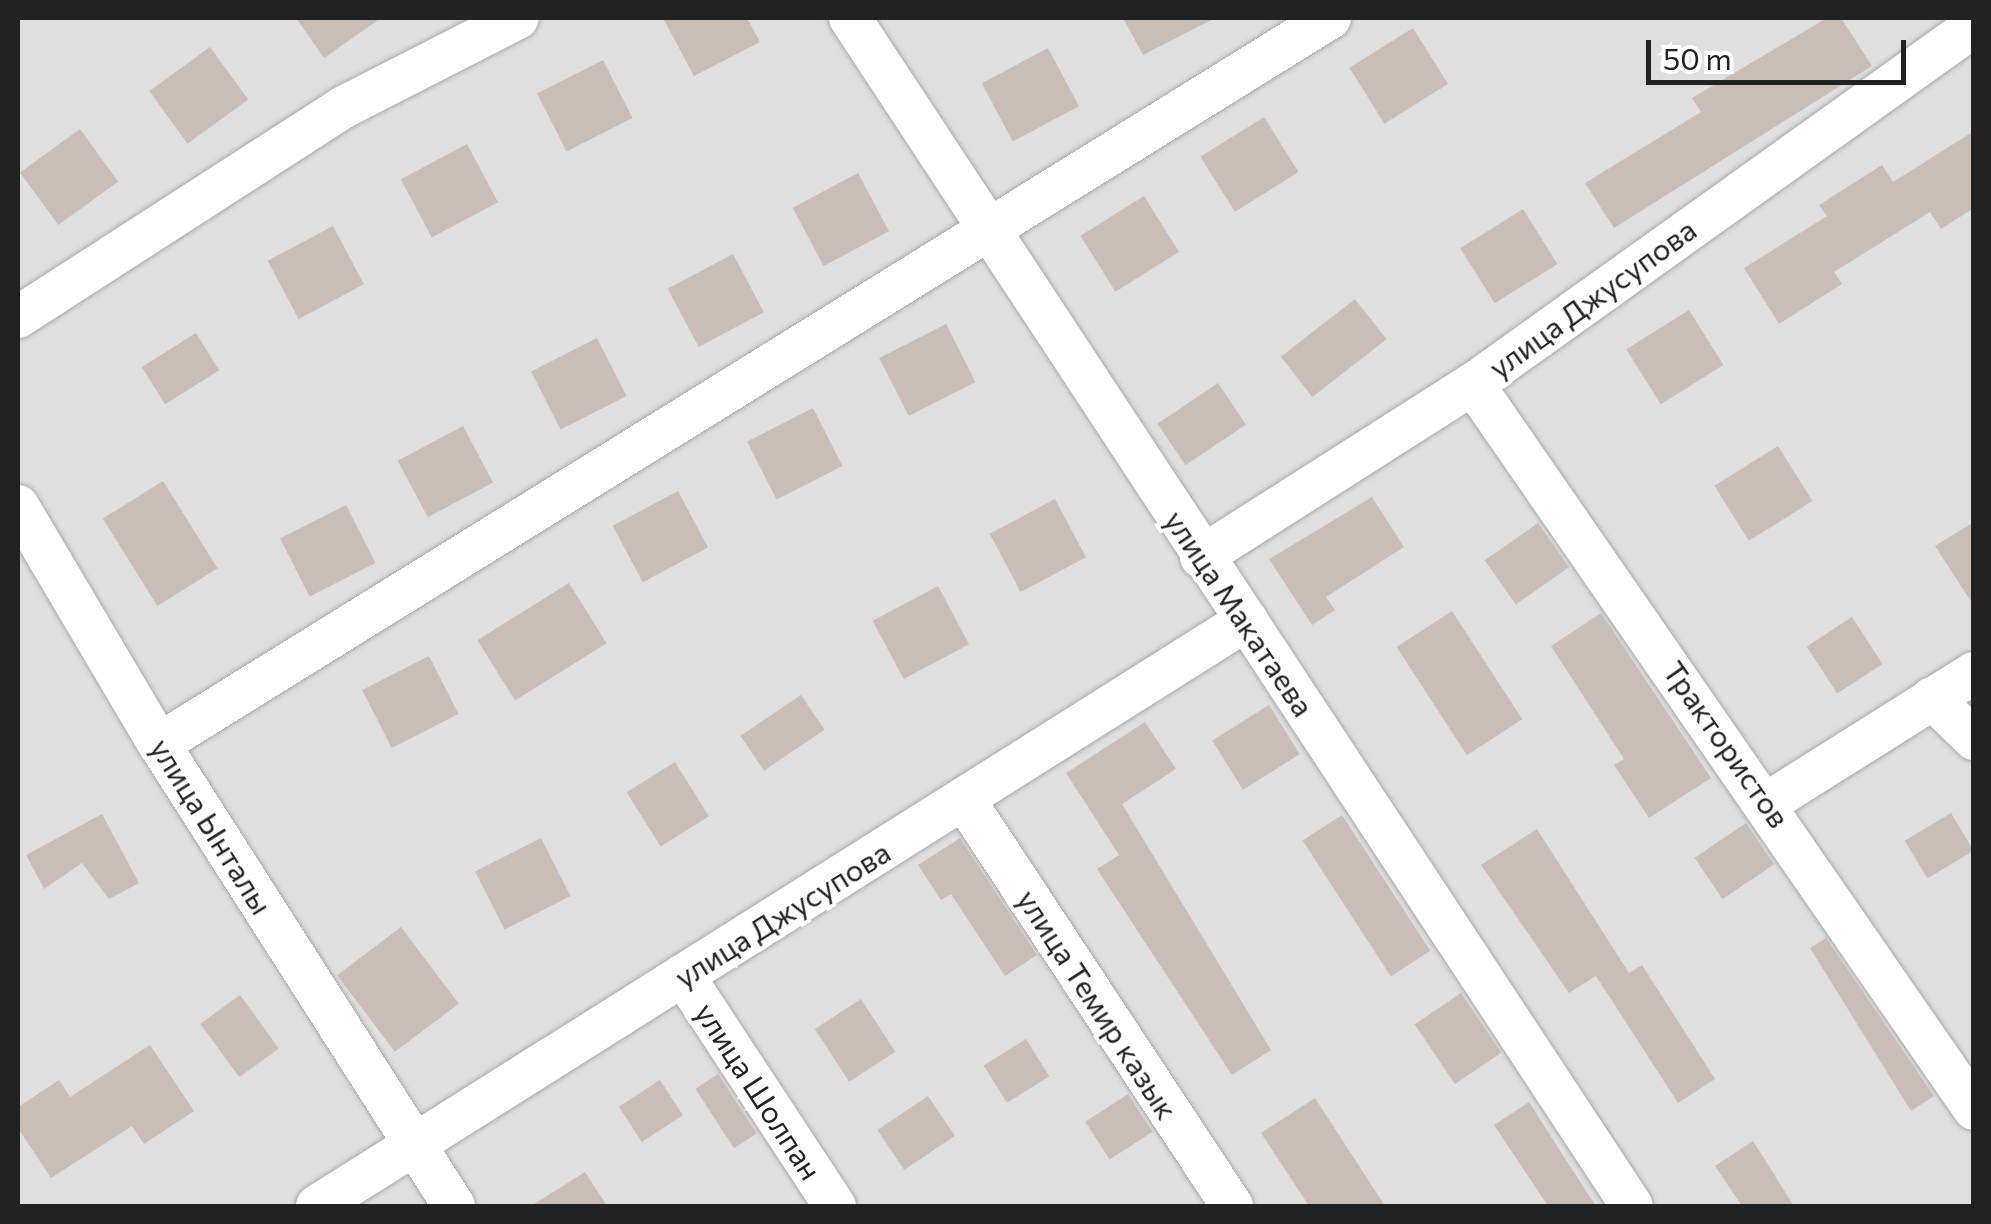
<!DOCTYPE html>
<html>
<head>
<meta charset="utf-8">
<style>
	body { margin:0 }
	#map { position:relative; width:1991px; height:1224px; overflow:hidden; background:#f2efe8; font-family:Commissioner,sans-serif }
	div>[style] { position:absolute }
	.residential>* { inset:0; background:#e0dfdf; transform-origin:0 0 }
	.building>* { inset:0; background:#c8beb7; transform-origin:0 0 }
	.roads { filter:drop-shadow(0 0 2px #a9a9a9) drop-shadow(0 0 2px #a9a9a9) }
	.minor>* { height:42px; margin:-21px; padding:0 21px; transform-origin:21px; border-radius:21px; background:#fff }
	span { translate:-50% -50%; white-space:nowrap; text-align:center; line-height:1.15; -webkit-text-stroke:8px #fff; paint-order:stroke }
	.street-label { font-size:30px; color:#222 }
	.frame { position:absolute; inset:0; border:20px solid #222; pointer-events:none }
	.scale { position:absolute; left:1646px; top:40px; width:260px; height:45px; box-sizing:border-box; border:5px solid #222; border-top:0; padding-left:12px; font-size:30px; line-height:35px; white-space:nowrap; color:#222; -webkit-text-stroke:8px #fff; paint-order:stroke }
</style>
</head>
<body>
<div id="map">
	<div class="residential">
		<div style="left:18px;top:18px;width:1955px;height:1188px"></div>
	</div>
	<div class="building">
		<div style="clip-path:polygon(296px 18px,381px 18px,324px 58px)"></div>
		<div style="clip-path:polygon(663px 18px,747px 18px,760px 42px,694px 76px)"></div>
		<div style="clip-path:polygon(1123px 18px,1215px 18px,1143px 55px)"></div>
		<div style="clip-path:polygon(1827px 18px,1841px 18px,1872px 66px,1614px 228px,1585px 183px,1701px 112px,1692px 98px)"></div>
		<div style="left:1413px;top:28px;width:66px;height:75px;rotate:58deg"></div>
		<div style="left:210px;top:47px;width:65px;height:75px;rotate:54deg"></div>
		<div style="left:1048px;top:48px;width:66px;height:75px;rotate:62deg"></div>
		<div style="left:603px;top:60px;width:65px;height:74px;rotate:63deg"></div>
		<div style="left:1264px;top:117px;width:65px;height:75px;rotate:58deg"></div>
		<div style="left:80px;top:129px;width:65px;height:74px;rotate:54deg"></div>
		<div style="clip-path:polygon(1974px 131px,1974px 208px,1941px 229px,1930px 212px,1834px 272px,1842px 284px,1779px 324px,1744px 268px,1827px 216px,1819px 205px,1882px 165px,1893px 182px)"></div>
		<div style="left:467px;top:144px;width:66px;height:75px;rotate:62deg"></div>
		<div style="left:858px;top:173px;width:66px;height:74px;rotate:62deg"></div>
		<div style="left:1144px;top:196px;width:66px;height:75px;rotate:58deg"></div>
		<div style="left:1523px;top:209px;width:65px;height:74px;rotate:58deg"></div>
		<div style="left:333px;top:226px;width:66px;height:74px;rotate:62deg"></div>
		<div style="left:733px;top:254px;width:66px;height:74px;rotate:62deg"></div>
		<div style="left:1355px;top:299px;width:51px;height:94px;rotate:52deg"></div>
		<div style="left:1689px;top:310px;width:65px;height:74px;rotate:58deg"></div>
		<div style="left:946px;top:324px;width:65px;height:75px;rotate:63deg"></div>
		<div style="left:196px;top:333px;width:44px;height:64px;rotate:58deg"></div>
		<div style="left:597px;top:338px;width:65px;height:74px;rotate:63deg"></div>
		<div style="left:1218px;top:383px;width:50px;height:73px;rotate:56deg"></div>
		<div style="left:813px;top:408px;width:65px;height:74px;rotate:63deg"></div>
		<div style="left:463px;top:426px;width:64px;height:74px;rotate:62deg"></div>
		<div style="left:1778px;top:446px;width:65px;height:75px;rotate:58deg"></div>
		<div style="left:163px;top:481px;width:103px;height:71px;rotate:58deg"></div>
		<div style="left:678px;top:491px;width:64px;height:74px;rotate:62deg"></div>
		<div style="clip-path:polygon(1372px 497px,1404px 547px,1326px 597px,1335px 610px,1312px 625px,1269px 559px)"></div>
		<div style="left:1055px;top:499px;width:66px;height:74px;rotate:62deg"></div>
		<div style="left:346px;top:505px;width:65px;height:74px;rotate:63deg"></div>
		<div style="clip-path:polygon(1974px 522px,1974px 606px,1935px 546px)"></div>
		<div style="left:1538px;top:523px;width:54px;height:65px;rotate:55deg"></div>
		<div style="left:569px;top:583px;width:71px;height:108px;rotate:58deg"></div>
		<div style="left:938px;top:586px;width:66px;height:74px;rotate:62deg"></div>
		<div style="left:1452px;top:611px;width:129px;height:66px;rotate:57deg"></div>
		<div style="clip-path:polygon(1601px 613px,1711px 778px,1649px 818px,1614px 765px,1624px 759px,1551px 646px)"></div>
		<div style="left:1852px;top:617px;width:56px;height:54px;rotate:57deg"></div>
		<div style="left:429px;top:656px;width:65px;height:75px;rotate:63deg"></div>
		<div style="left:801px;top:695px;width:42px;height:73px;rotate:56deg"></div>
		<div style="left:1269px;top:705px;width:58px;height:67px;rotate:58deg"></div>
		<div style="clip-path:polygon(1145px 722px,1176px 769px,1122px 804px,1271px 1050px,1232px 1075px,1097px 869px,1119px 855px,1066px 773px)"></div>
		<div style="left:675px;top:762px;width:64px;height:57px;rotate:58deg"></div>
		<div style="left:1951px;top:813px;width:44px;height:54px;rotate:59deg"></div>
		<div style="clip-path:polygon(102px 814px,139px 883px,109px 899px,82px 863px,44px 889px,26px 855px)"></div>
		<div style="left:1342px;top:815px;width:162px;height:47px;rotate:57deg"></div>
		<div style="left:1746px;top:823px;width:50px;height:62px;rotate:56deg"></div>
		<div style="clip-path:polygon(1537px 829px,1629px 973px,1642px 965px,1715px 1079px,1678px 1103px,1596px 976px,1569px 993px,1481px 865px)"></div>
		<div style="left:541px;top:838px;width:65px;height:74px;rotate:63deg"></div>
		<div style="clip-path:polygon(960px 838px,1037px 955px,1005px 976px,951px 894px,941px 900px,918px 865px)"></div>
		<div style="left:401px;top:927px;width:96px;height:80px;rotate:53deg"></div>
		<div style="clip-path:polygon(1826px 938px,1934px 1096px,1911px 1111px,1810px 948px)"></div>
		<div style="left:1461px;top:993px;width:72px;height:56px;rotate:56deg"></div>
		<div style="left:240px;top:995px;width:66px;height:49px;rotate:54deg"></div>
		<div style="left:861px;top:999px;width:63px;height:55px;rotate:57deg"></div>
		<div style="left:1026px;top:1039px;width:44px;height:50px;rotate:58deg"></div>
		<div style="clip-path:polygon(150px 1045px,194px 1111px,144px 1144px,132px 1126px,51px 1178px,18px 1128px,18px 1107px,59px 1080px,70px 1097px)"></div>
		<div style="left:718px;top:1074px;width:71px;height:27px;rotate:57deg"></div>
		<div style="left:660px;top:1080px;width:42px;height:49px;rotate:57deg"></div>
		<div style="left:1128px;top:1094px;width:45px;height:51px;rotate:57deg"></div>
		<div style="left:928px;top:1096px;width:48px;height:61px;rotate:56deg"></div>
		<div style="clip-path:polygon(1315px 1098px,1385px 1206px,1309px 1206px,1261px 1133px)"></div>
		<div style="clip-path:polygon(1529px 1102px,1566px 1160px,1596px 1206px,1548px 1206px,1494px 1125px)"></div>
		<div style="clip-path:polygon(1753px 1141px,1794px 1206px,1742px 1206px,1715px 1166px)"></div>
		<div style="clip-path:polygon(585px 1172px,607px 1206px,531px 1206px)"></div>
	</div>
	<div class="roads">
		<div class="minor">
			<div style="left:850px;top:18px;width:1422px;rotate:56.65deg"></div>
			<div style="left:18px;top:317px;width:388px;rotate:-32.8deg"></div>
			<div style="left:344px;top:107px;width:195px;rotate:-27.1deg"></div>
			<div style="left:1473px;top:384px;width:881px;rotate:55.35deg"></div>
			<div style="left:18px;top:506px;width:277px;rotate:59.4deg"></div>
			<div style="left:159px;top:744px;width:548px;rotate:57.44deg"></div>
			<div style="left:1201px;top:557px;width:322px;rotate:-32.5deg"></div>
			<div style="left:1473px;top:384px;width:616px;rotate:-35.55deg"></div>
			<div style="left:1932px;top:698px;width:59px;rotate:44.3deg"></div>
			<div style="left:159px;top:744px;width:1378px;rotate:-31.8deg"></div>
			<div style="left:965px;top:801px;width:485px;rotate:56.6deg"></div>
			<div style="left:1769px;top:802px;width:242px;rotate:-32.2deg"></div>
			<div style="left:683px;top:975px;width:277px;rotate:56.7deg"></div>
			<div style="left:317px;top:1206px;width:1099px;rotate:-32.22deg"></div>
		</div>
	</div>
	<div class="street-label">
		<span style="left:1592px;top:298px;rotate:-36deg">улица Джусупова</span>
		<span style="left:1240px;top:613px;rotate:56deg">улица Макатаева</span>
		<span style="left:1727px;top:744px;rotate:55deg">Трактористов</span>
		<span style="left:212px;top:826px;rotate:58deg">улица Ынталы</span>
		<span style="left:782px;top:914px;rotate:-32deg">улица Джусупова</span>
		<span style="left:1098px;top:1004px;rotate:57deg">улица Темир казык</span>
		<span style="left:759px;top:1091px;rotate:57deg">улица Шолпан</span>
	</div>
	<div class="frame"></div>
	<div class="scale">50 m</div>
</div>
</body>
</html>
